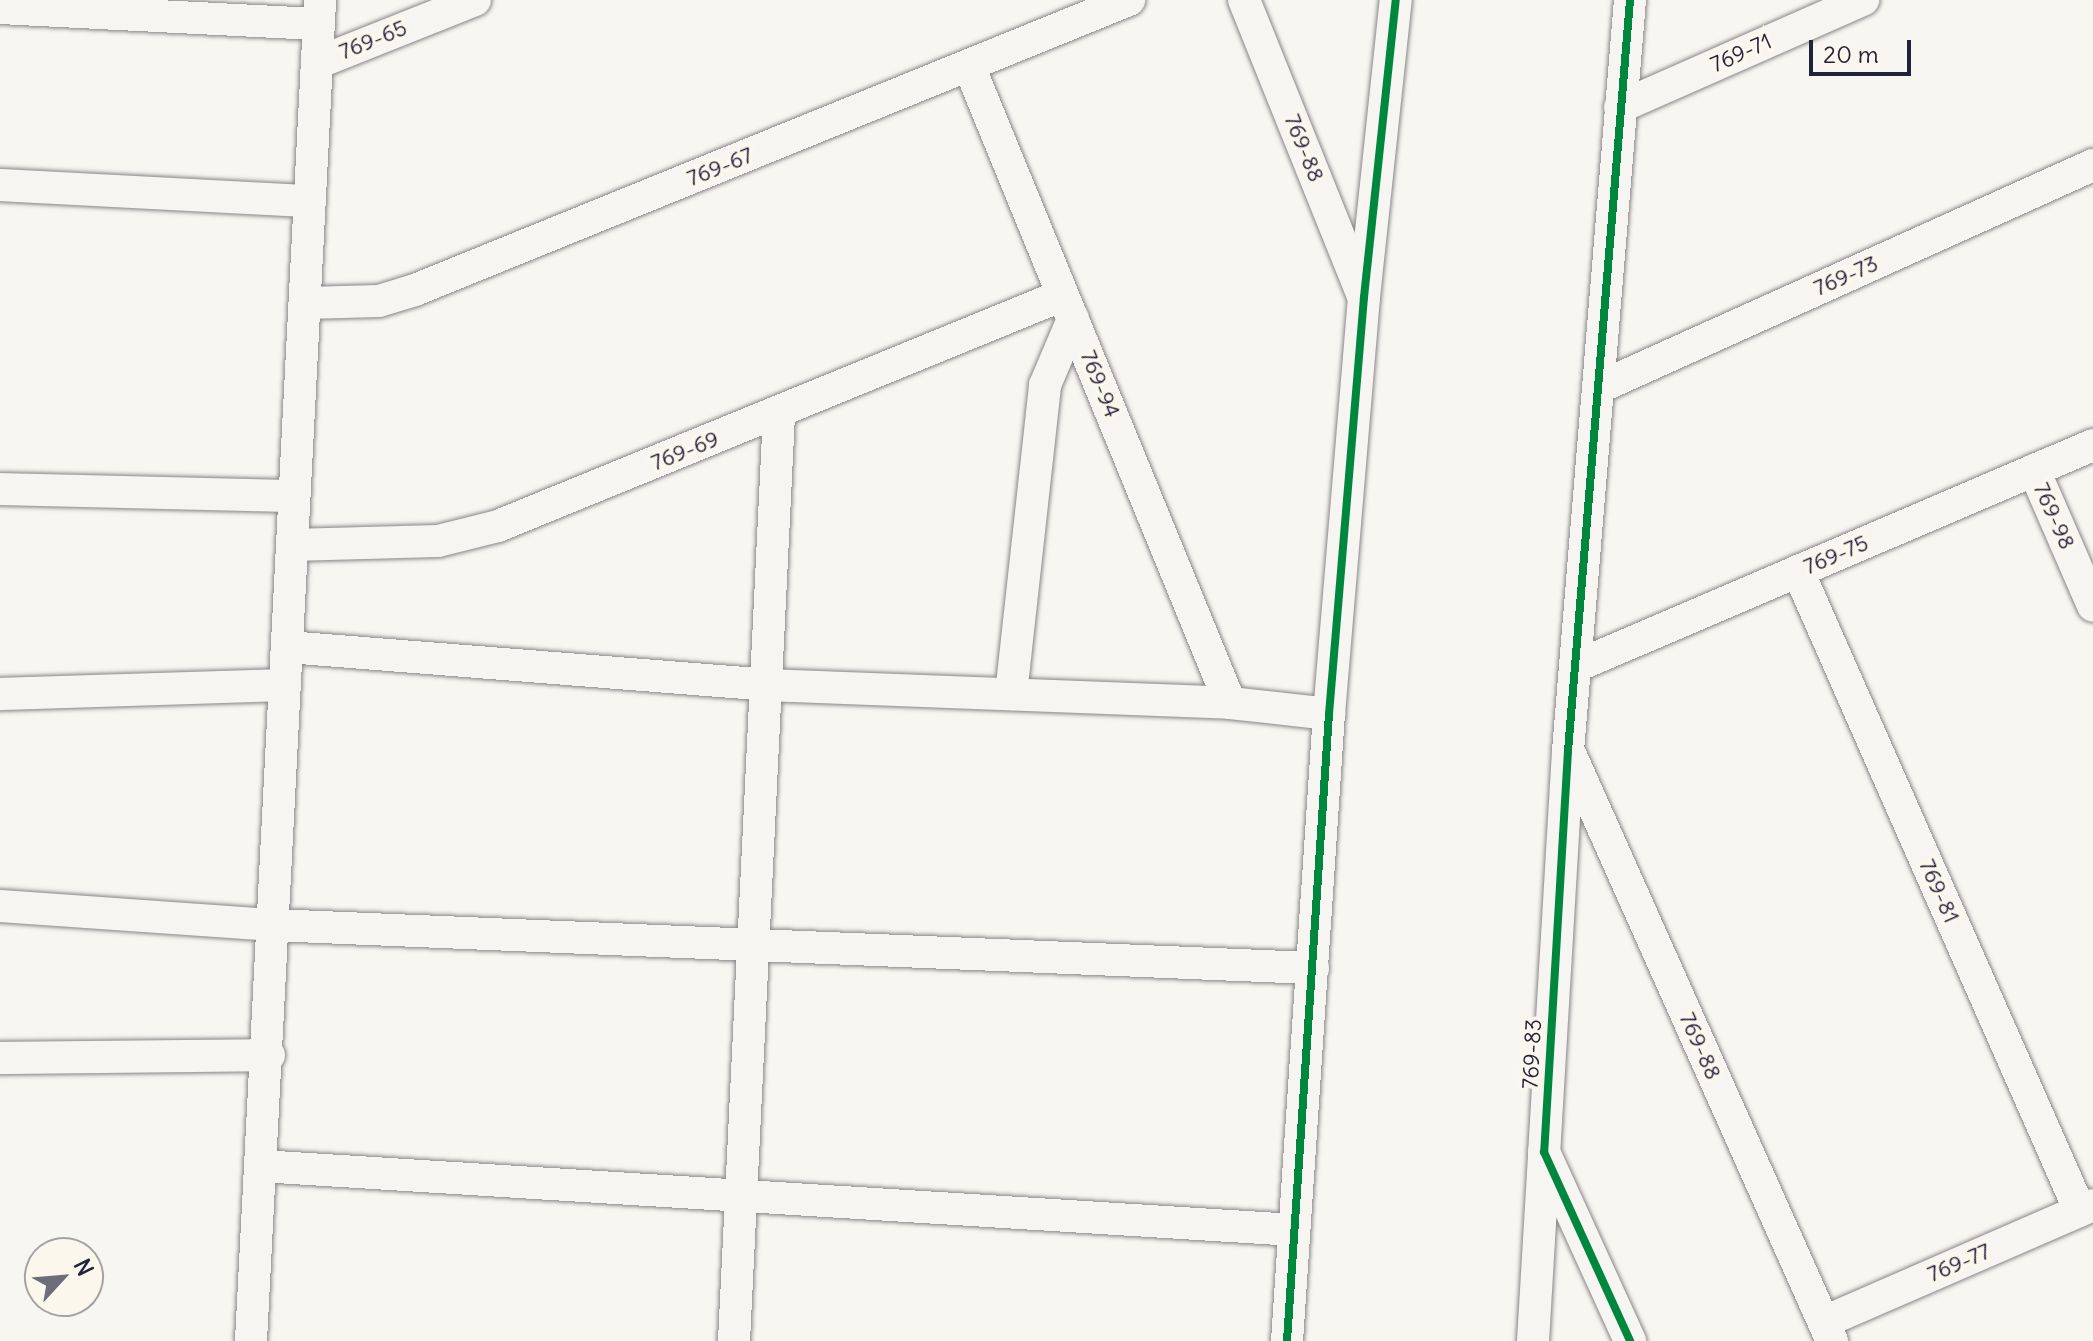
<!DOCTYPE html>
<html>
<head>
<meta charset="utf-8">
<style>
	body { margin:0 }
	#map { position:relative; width:2093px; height:1341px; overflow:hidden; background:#f8f6f0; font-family:Delius,sans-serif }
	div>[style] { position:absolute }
	.roads { filter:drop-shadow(0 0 2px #878688) drop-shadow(0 0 2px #878688) }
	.minor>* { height:32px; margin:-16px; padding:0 16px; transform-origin:16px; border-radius:16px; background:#f6f5f1 }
	.cycleway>* { height:8px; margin:-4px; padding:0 4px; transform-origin:4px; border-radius:4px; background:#00873e }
	span { translate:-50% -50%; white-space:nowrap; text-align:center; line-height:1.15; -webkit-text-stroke:8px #fbf7ec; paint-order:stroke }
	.street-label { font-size:22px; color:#22223b }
	.north { position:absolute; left:24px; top:1237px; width:80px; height:80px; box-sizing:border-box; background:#fbf7ec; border:2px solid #a4a2a5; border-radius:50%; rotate:64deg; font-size:22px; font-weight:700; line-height:32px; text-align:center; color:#22223b }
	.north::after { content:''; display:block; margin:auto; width:28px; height:36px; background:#6d6c7a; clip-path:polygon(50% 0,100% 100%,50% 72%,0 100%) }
	.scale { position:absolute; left:1809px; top:40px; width:102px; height:36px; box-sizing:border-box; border:4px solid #22223b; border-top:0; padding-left:10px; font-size:24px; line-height:28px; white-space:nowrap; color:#22223b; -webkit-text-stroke:6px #fbf7ec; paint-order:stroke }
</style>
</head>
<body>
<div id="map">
	<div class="roads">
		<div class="minor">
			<div style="left:1244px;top:0;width:317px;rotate:68.1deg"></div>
			<div style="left:1630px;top:0;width:754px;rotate:94.72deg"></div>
			<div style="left:1568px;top:751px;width:402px;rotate:93.4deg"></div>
			<div style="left:1544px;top:1152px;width:208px;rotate:65.5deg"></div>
			<div style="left:0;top:8px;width:319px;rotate:2.9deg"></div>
			<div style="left:317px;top:63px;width:170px;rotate:-21.7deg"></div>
			<div style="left:969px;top:66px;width:688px;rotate:67.72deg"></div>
			<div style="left:1620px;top:107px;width:266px;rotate:-23.8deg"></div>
			<div style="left:0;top:185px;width:309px;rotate:3deg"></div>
			<div style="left:305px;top:303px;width:74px;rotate:-1.5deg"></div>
			<div style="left:379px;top:301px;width:38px;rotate:-17deg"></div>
			<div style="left:415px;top:290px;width:771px;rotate:-22.11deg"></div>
			<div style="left:1600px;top:387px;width:541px;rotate:-24.24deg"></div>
			<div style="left:2034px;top:470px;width:148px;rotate:66.5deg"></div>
			<div style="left:0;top:489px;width:294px;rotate:1.4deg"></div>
			<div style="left:292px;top:545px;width:146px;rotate:-1.6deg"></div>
			<div style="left:438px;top:541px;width:62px;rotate:-14deg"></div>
			<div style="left:498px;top:526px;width:610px;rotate:-22.24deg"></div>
			<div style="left:1798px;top:571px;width:699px;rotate:66.22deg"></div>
			<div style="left:287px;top:647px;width:481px;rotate:4.5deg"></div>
			<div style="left:766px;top:685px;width:464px;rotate:2.2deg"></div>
			<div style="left:1230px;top:703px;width:100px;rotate:6.3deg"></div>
			<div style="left:1579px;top:665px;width:559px;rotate:-23.17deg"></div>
			<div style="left:0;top:694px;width:285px;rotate:-1.8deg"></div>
			<div style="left:1011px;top:694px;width:311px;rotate:-83.7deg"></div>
			<div style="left:1045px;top:385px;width:72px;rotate:-67deg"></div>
			<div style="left:1571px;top:756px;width:641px;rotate:65.96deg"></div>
			<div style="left:0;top:906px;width:273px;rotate:4deg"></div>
			<div style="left:272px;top:925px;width:1042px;rotate:2.37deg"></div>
			<div style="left:0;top:1058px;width:269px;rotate:-0.6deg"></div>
			<div style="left:260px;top:1166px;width:1036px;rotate:3.54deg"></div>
			<div style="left:1824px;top:1322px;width:293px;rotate:-23.5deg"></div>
			<div style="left:251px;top:1341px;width:1343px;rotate:-87.05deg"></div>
			<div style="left:734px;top:1341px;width:928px;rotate:-87.22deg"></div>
			<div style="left:1287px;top:1341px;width:628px;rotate:-86.17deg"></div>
			<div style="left:1329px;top:714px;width:418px;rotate:-85.2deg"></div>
			<div style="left:1364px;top:297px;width:299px;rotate:-83.9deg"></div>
			<div style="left:1533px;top:1341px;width:186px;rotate:-86.6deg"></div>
		</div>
	</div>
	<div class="cycleway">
		<div style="left:1630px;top:0;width:754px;rotate:94.72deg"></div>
		<div style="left:1568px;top:751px;width:402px;rotate:93.4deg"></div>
		<div style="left:1544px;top:1152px;width:208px;rotate:65.5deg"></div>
		<div style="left:1287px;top:1341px;width:628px;rotate:-86.17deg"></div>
		<div style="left:1329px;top:714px;width:418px;rotate:-85.2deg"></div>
		<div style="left:1364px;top:297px;width:299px;rotate:-83.9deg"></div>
	</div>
	<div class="street-label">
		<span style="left:373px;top:40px;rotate:-22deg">769-65</span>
		<span style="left:1741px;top:53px;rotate:-24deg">769-71</span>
		<span style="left:1304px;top:148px;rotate:68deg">769-88</span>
		<span style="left:720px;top:167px;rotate:-22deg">769-67</span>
		<span style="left:1846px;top:276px;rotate:-24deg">769-73</span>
		<span style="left:1100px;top:384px;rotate:68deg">769-94</span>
		<span style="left:685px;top:451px;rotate:-22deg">769-69</span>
		<span style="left:2054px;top:516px;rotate:66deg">769-98</span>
		<span style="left:1836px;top:555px;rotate:-23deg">769-75</span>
		<span style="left:1939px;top:891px;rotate:66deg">769-81</span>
		<span style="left:1700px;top:1046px;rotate:66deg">769-88</span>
		<span style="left:1532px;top:1054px;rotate:-87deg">769-83</span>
		<span style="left:1959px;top:1263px;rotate:-23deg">769-77</span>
	</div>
	<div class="north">N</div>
	<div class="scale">20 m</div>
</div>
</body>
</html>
